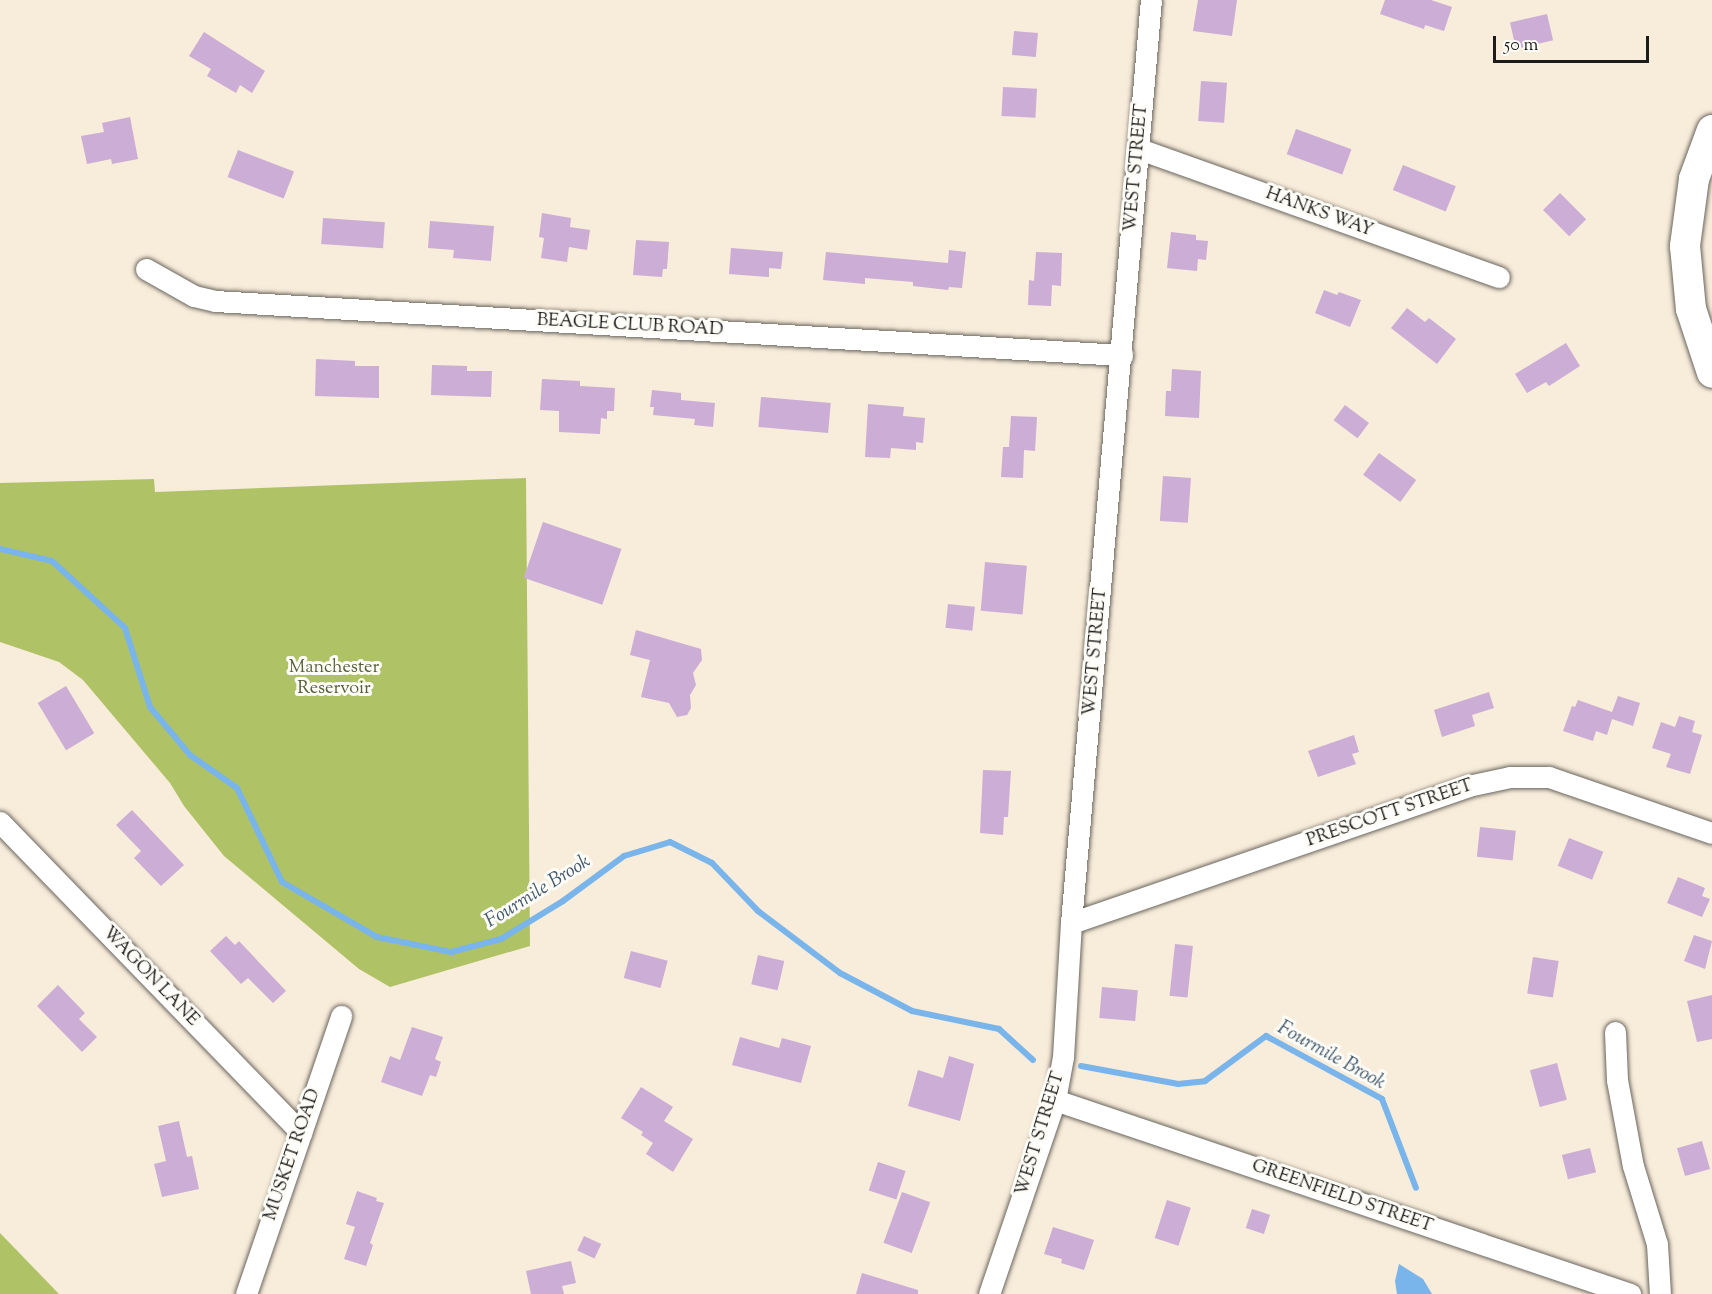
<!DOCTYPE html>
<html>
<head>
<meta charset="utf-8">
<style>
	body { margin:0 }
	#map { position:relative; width:1712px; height:1294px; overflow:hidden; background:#f8ecda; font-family:"Sorts Mill Goudy",serif }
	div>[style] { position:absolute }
	.green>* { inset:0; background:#afc366 }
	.water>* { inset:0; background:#79b4ea }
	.stream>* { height:6px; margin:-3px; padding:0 3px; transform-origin:3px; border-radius:3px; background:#79b4ea }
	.building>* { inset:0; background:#cbadd6; transform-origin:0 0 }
	.roads { filter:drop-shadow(0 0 2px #69655e) drop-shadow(0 0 2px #69655e) }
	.minor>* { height:21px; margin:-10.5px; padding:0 10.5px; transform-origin:10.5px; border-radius:10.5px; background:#fff }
	.highway>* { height:30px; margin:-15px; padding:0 15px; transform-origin:15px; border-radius:15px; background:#fff }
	span { translate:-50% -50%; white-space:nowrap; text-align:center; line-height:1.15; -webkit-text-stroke:6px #fdfcf7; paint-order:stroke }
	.street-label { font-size:18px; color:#1c1c1c }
	.park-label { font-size:18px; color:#575f3a }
	.water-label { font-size:20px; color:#41596e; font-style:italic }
	.scale { position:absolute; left:1493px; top:36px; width:156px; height:27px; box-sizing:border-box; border:3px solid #1c1c1c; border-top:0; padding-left:8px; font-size:18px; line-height:21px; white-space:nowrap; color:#1c1c1c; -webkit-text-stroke:4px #fdfcf7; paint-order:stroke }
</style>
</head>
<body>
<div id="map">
	<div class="green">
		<div style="clip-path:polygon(526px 478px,530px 946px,390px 987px,359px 969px,224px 856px,184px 806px,170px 783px,83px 680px,59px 662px,0 642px,0 483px,154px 479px,155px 492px)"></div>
		<div style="clip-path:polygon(0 1233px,59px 1294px,0 1294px)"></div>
	</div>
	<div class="water">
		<div style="clip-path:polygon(1399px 1264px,1423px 1279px,1432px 1294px,1397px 1294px,1395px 1281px)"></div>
	</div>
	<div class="stream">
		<div style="left:0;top:549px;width:53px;rotate:13deg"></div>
		<div style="left:52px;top:561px;width:99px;rotate:42.5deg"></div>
		<div style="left:125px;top:628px;width:83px;rotate:72.4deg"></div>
		<div style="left:150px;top:707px;width:62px;rotate:50.2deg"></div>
		<div style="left:190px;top:755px;width:57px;rotate:35.1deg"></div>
		<div style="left:237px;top:788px;width:104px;rotate:64.4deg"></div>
		<div style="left:282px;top:882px;width:110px;rotate:30.1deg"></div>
		<div style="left:377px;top:937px;width:76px;rotate:11.5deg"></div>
		<div style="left:451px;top:952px;width:52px;rotate:-14.6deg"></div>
		<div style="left:501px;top:939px;width:73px;rotate:-31.5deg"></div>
		<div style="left:563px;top:901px;width:76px;rotate:-36.4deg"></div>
		<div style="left:624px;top:856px;width:48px;rotate:-16.9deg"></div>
		<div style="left:670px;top:842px;width:47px;rotate:26.6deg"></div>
		<div style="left:712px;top:863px;width:66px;rotate:46.2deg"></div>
		<div style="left:758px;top:911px;width:103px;rotate:37.1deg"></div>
		<div style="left:840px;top:973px;width:81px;rotate:27.8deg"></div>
		<div style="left:912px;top:1011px;width:89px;rotate:11.7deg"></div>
		<div style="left:999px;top:1029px;width:46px;rotate:42.4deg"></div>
		<div style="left:1081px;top:1066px;width:99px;rotate:10.5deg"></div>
		<div style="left:1178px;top:1084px;width:27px;rotate:-6deg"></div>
		<div style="left:1205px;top:1081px;width:76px;rotate:-36.4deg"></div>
		<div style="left:1266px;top:1036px;width:132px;rotate:28.5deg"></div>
		<div style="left:1382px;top:1099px;width:95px;rotate:69.1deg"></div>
	</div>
	<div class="building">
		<div style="clip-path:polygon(1198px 0,1237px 0,1232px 36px,1193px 31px)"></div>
		<div style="clip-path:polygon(1385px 0,1431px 0,1452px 7px,1444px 31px,1425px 25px,1424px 29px,1380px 14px)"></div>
		<div style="left:1547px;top:14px;width:27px;height:38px;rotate:77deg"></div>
		<div style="left:1014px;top:31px;width:24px;height:24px;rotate:5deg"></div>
		<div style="clip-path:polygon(204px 32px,265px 71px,252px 93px,240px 85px,236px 93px,207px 76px,211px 69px,189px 56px)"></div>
		<div style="left:1201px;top:81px;width:26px;height:40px;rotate:4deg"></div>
		<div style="left:1003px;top:87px;width:34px;height:29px;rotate:3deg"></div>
		<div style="clip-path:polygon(130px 117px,138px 159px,112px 164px,111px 159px,87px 164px,81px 136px,104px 132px,102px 123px)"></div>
		<div style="left:1296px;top:129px;width:59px;height:27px;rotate:20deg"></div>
		<div style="left:238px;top:150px;width:60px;height:29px;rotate:21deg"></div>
		<div style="left:1403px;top:165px;width:57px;height:27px;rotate:22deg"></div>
		<div style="left:1560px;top:193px;width:37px;height:24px;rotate:45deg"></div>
		<div style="clip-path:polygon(542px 213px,571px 218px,570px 227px,590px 230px,587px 250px,569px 247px,567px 262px,541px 258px,544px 238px,539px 237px)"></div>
		<div style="left:323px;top:218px;width:62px;height:26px;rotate:4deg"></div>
		<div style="clip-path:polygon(430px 221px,494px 226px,491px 261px,453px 258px,454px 250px,428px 248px)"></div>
		<div style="clip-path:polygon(1171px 232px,1196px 235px,1196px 240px,1208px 241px,1206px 260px,1198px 259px,1197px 271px,1167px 268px)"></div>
		<div style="clip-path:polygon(636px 240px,669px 242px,667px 269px,663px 269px,662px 277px,633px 275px)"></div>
		<div style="clip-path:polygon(731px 248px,783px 252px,781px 269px,769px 268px,769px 277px,729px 274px)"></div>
		<div style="clip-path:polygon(949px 250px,966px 252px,962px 288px,949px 287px,948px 290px,913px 286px,913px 282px,865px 278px,865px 284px,823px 280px,826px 252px,948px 263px)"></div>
		<div style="clip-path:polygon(1036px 252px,1062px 253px,1061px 286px,1052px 285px,1051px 306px,1028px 305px,1029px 280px,1034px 281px)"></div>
		<div style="clip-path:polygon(1324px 290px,1337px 295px,1339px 292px,1361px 300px,1350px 327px,1315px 313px)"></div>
		<div style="clip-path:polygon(1407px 308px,1425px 322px,1429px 318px,1456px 339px,1437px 364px,1391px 328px)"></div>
		<div style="clip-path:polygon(1566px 343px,1580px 366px,1549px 386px,1546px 382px,1527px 393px,1515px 374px)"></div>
		<div style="clip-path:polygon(316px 359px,355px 361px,355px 366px,379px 366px,379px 398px,315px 396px)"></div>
		<div style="clip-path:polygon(432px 365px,467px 366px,467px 371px,492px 371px,491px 397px,431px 395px)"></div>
		<div style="clip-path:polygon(1172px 369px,1201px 371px,1199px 418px,1165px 416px,1166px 391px,1171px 391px)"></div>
		<div style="clip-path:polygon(542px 379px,580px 381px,580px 386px,615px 388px,614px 411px,607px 411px,607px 419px,601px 418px,600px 434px,559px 432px,559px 411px,540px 410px)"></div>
		<div style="clip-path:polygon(652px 390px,681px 393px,681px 400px,715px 403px,713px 427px,694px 425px,695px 419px,653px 415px,654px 407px,650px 407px)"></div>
		<div style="left:761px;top:397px;width:70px;height:30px;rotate:5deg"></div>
		<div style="clip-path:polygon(868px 404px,904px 407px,903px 416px,925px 418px,923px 443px,916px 442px,916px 450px,891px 448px,890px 458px,865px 457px)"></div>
		<div style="left:1345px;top:405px;width:30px;height:19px;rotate:37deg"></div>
		<div style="clip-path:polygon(1011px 416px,1037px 417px,1035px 451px,1024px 450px,1023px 478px,1001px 477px,1003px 447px,1009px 447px)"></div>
		<div style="left:1379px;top:453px;width:46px;height:27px;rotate:36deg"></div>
		<div style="left:1163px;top:476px;width:28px;height:45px;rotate:4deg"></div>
		<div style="left:543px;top:522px;width:83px;height:59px;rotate:19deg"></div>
		<div style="left:985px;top:562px;width:42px;height:49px;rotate:5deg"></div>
		<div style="left:948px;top:604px;width:27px;height:24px;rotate:6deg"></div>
		<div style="clip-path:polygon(636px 630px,701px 649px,702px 660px,693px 673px,696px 685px,690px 695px,691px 708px,687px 715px,677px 717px,669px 703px,641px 697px,650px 660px,630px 655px)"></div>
		<div style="left:66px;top:686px;width:55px;height:33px;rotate:59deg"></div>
		<div style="clip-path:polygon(1489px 692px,1494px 708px,1472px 715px,1475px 726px,1442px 737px,1434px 710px)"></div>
		<div style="clip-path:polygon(1618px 696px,1640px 703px,1633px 726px,1612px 719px,1607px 735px,1596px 731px,1593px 741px,1563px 731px,1572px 706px,1575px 707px,1578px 700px,1612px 712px)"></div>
		<div style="clip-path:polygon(1679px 716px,1695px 721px,1692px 732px,1702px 735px,1690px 774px,1666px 767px,1671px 754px,1652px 748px,1661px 722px,1675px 727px)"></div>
		<div style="clip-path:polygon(1354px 735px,1359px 752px,1352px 754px,1356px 764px,1318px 777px,1308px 751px)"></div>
		<div style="clip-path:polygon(983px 770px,1011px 771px,1008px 817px,1004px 817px,1003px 835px,980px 833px)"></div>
		<div style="clip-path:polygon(132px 810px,184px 865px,161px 886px,134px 858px,141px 851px,116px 825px)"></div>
		<div style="left:1480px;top:827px;width:36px;height:30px;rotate:6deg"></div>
		<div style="left:1569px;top:838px;width:37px;height:30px;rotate:22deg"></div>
		<div style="clip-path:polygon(1678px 877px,1705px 888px,1702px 896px,1710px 899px,1702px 917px,1667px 903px)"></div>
		<div style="clip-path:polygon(1694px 935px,1712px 941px,1705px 969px,1684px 961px)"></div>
		<div style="clip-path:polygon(226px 936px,235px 945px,239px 941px,286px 991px,273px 1003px,248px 978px,241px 984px,210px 951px)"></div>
		<div style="left:1175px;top:944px;width:18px;height:52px;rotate:6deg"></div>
		<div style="left:631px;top:951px;width:38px;height:28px;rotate:15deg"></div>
		<div style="left:758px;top:955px;width:27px;height:30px;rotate:13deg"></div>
		<div style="left:1533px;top:957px;width:26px;height:37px;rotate:9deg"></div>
		<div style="clip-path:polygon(58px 985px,85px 1013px,79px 1019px,97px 1037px,82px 1052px,37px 1006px)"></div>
		<div style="left:1102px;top:987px;width:36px;height:31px;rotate:5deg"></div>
		<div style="clip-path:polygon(1712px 995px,1712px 1039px,1697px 1042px,1687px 1001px)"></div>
		<div style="clip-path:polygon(412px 1027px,443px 1037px,435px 1059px,441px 1062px,436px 1077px,430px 1075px,422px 1096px,381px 1082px,390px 1056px,400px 1060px)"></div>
		<div style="clip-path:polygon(740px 1037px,779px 1048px,782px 1038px,811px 1046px,801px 1083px,732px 1065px)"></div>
		<div style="clip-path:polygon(949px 1056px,974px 1064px,960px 1121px,908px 1106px,918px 1070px,943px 1078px)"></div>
		<div style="left:1557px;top:1063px;width:38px;height:28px;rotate:75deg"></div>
		<div style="clip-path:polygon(641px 1087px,673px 1107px,664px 1121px,693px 1139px,673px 1172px,646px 1154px,653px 1143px,641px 1135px,643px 1132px,621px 1118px)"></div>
		<div style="clip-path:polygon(179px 1121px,187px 1157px,192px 1156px,199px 1189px,162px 1197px,154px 1164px,166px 1161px,158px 1126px)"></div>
		<div style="left:1702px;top:1141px;width:29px;height:26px;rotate:74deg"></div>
		<div style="left:1590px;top:1148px;width:25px;height:29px;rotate:76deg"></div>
		<div style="left:878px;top:1162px;width:29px;height:30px;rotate:18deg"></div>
		<div style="clip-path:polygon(357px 1191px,377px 1198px,376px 1201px,384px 1203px,370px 1243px,373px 1245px,366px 1266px,344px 1259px,355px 1227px,346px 1224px)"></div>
		<div style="left:902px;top:1192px;width:30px;height:54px;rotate:20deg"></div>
		<div style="left:1167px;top:1200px;width:25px;height:40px;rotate:18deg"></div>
		<div style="left:1252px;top:1209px;width:19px;height:20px;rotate:18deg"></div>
		<div style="clip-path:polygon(1053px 1227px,1094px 1240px,1084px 1270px,1061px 1263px,1062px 1259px,1044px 1254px)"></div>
		<div style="left:584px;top:1236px;width:19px;height:16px;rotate:25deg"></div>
		<div style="clip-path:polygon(571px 1261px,576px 1283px,562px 1286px,564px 1294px,531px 1294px,526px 1271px)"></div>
		<div style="clip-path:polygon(862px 1273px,918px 1290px,918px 1294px,856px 1294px)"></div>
	</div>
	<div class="roads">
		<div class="minor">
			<div style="left:1139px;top:149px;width:382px;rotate:19.6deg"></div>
			<div style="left:146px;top:269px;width:55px;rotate:29.4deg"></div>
			<div style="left:194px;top:296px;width:22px;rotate:13deg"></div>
			<div style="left:215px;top:301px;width:909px;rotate:3.41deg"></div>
			<div style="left:0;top:822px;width:433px;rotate:45.9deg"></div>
			<div style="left:1071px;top:923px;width:420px;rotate:-19deg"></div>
			<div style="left:1468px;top:786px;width:43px;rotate:-12.1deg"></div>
			<div style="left:1510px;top:777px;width:39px"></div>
			<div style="left:1549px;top:777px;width:172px;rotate:19deg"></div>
			<div style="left:1615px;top:1032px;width:48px;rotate:87.6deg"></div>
			<div style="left:1617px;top:1080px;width:87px;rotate:79.5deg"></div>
			<div style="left:1633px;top:1166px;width:82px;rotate:72.9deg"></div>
			<div style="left:1657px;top:1244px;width:50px;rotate:86.6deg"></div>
			<div style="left:1055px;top:1100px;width:607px;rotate:18.64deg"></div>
			<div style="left:246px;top:1294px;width:294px;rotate:-71.1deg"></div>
			<div style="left:989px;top:1294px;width:205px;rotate:-71.2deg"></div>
			<div style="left:1055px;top:1100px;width:44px;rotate:-79.5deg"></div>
			<div style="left:1063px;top:1057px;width:134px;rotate:-86.6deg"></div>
			<div style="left:1071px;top:923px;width:926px;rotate:-85.05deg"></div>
		</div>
		<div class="highway">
			<div style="left:1712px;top:130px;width:52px;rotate:110.2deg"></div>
			<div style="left:1694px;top:179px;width:68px;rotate:97.7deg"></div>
			<div style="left:1685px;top:246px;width:63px;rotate:84.6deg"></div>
			<div style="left:1691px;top:309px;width:67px;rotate:71.8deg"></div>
		</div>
	</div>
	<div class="street-label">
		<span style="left:1137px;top:168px;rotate:-85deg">WEST STREET</span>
		<span style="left:1319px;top:213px;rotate:20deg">HANKS WAY</span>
		<span style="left:630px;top:326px;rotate:3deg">BEAGLE CLUB ROAD</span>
		<span style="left:1096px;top:652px;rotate:-85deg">WEST STREET</span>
		<span style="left:1390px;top:814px;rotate:-19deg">PRESCOTT STREET</span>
		<span style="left:150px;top:977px;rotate:46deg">WAGON LANE</span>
		<span style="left:1041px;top:1134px;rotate:-73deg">WEST STREET</span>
		<span style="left:293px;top:1155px;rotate:-71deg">MUSKET ROAD</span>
		<span style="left:1342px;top:1197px;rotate:19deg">GREENFIELD STREET</span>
	</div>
	<div class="park-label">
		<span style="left:334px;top:679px">Manchester<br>Reservoir</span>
	</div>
	<div class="water-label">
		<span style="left:538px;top:892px;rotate:-32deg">Fourmile Brook</span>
		<span style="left:1331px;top:1056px;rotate:29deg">Fourmile Brook</span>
	</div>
	<div class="scale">50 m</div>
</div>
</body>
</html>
